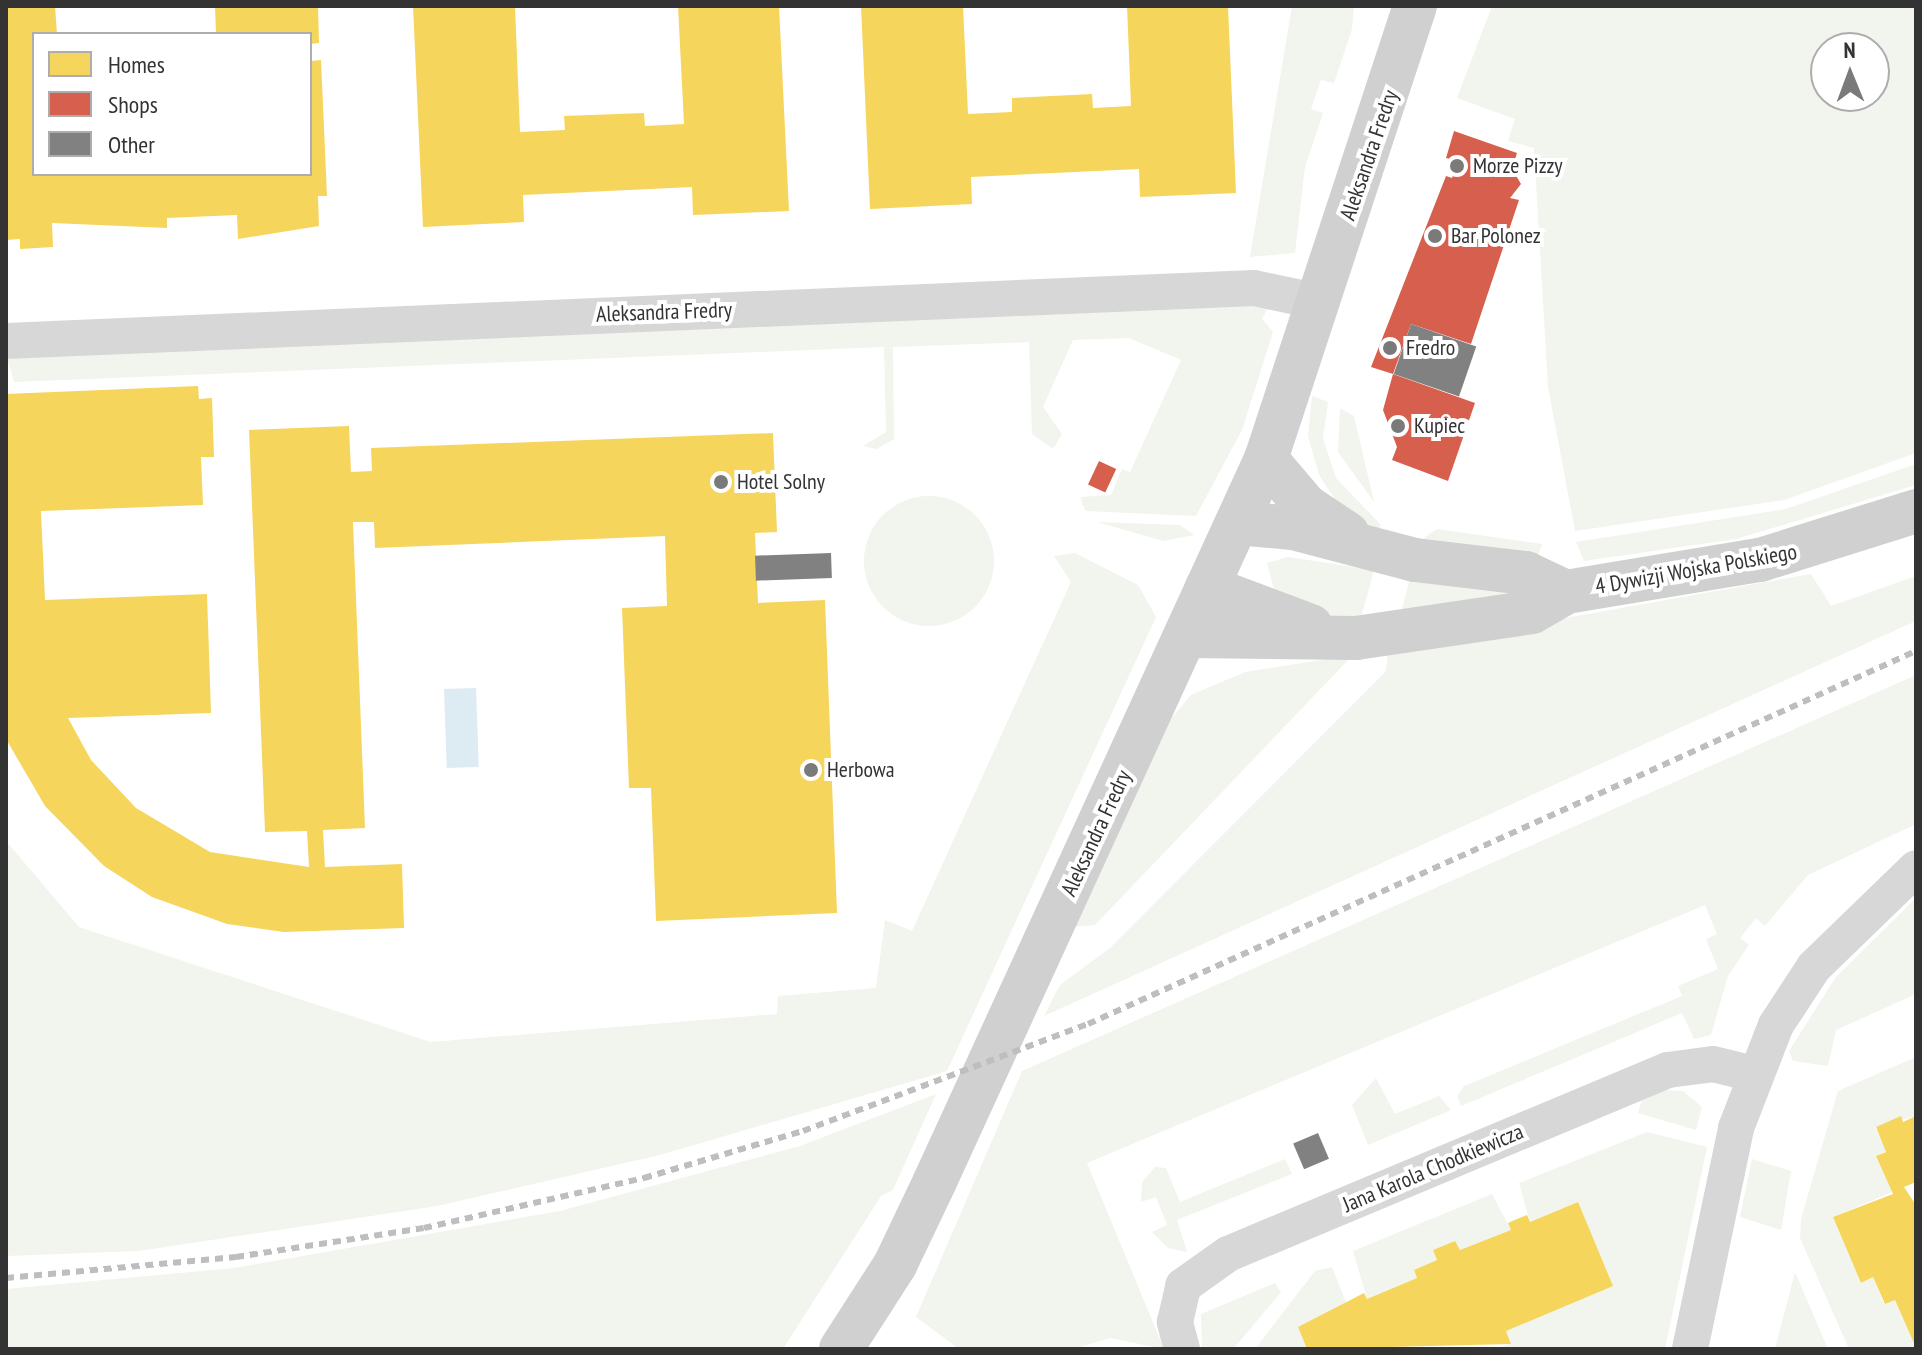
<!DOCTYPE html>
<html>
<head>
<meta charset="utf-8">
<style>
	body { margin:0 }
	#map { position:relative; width:1922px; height:1355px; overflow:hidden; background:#fff; font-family:"PT Sans Narrow",sans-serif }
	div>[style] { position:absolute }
	.green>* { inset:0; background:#f1f5ed }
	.round { border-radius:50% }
	.water>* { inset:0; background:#ddebf3; transform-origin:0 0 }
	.homes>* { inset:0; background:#f6d55c }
	.shops>* { inset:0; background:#d6604d; transform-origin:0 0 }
	.building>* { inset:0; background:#818181; transform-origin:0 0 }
	.street>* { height:36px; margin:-18px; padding:0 18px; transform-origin:18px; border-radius:18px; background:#d7d7d7 }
	.secondary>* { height:44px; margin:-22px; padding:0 22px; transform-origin:22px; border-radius:22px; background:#d0d0d0 }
	.rail>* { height:6px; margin-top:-3px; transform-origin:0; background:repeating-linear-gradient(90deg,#bebebe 0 8px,transparent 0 14px) }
	.dots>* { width:22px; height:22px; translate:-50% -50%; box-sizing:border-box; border:4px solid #fff; border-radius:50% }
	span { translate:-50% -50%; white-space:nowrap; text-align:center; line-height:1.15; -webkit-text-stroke:8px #fff; paint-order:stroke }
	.street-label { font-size:22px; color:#333 }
	.poi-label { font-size:22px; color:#333 }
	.left { translate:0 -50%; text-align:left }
	.frame { position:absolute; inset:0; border:8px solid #333; pointer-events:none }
	.legend { position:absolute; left:32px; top:32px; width:280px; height:144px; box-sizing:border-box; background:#fff; border:2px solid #adadad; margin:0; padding:10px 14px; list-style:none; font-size:24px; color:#333 }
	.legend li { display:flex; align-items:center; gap:16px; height:40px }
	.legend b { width:40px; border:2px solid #adadad }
	.north { position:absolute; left:1810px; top:32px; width:80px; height:80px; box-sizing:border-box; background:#fff; border:2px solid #adadad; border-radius:50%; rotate:359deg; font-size:22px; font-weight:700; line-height:32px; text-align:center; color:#333 }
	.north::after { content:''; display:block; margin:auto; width:28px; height:36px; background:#7a7a7a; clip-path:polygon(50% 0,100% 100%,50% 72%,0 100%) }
</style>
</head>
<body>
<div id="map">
	<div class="green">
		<div style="clip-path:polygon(1292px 6px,1354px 6px,1352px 29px,1334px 83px,1321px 80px,1311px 109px,1323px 113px,1305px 167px,1295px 253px,1250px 257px)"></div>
		<div style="clip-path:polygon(evenodd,1492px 6px,1916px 6px,1916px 453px,1784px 500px,1575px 531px,1548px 387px,1534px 148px,1508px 141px,1515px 119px,1457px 98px,1492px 6px,1826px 48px,1874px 48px,1874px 96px,1826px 96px,1826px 48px)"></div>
		<div style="clip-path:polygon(1257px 304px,1268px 308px,1262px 319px,1273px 332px,1242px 430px,1196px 516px,1086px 511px,1082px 504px,1081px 497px,1111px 495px,1122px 469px,1130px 472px,1181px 360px,1129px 338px,1073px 340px,1043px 407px,1062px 434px,1053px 449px,1032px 434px,1029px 342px,893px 347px,894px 439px,876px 449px,863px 446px,886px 432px,884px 347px,14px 382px,7px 358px)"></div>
		<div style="clip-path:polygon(1312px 396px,1328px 402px,1323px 438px,1336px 478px,1380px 524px,1381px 536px,1338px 504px,1319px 475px,1308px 436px)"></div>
		<div style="clip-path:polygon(1340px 408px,1354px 416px,1374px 502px,1338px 452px)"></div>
		<div style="clip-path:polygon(1916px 464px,1916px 485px,1736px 539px,1584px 561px,1576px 542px,1786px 509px)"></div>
		<div class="round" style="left:864px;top:496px;width:130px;height:130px"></div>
		<div style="clip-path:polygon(1097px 522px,1180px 525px,1194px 535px,1163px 541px)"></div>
		<div style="clip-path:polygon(1437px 529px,1542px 544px,1536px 561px,1421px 540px)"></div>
		<div style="clip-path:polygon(1075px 553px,1138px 585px,1156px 617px,947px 1071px,660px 1155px,437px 1206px,139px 1251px,6px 1256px,6px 841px,79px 927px,431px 1042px,777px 1014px,778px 996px,876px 988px,885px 920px,912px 931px,1071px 582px,1054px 556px)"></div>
		<div style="clip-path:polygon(1288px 557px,1374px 570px,1360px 622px,1318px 615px,1274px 589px,1267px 563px)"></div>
		<div style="clip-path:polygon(1811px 574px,1831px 606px,1916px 576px,1916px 621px,1044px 1016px,1060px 985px,1110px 948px,1386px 671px,1388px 650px)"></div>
		<div style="clip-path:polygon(1411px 575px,1529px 591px,1400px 616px)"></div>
		<div style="clip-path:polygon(1353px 655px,1095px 925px,1073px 927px,1163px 728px,1191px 695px,1245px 672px)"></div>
		<div style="clip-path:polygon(1916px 675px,1916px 824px,1808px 875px,1765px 926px,1756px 918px,1740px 938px,1749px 945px,1728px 976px,1711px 1035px,1694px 1039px,1682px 1013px,1461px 1106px,1457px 1096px,1464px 1086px,1682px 996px,1678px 986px,1718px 969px,1706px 939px,1717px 934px,1705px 905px,1087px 1163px,1164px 1349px,1110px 1338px,1073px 1349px,959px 1349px,916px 1317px,1022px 1071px)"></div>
		<div style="clip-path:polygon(1916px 898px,1916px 994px,1836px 1030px,1828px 1066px,1793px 1061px,1789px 1051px,1836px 977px)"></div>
		<div style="clip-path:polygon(1916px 1057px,1916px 1116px,1875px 1127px,1886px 1151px,1876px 1156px,1892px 1192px,1833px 1217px,1861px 1283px,1873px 1277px,1884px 1304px,1895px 1300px,1916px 1349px,1849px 1349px,1800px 1238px,1801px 1219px,1838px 1091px)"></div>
		<div style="clip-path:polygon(1376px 1078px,1395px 1114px,1439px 1096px,1451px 1110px,1368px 1145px,1352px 1105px)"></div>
		<div style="clip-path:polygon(1663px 1090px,1683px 1091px,1702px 1107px,1696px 1130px,1638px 1113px,1643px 1097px)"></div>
		<div style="clip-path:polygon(936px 1094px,893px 1190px,881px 1196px,783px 1349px,6px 1349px,6px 1289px,234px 1268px,560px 1211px,800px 1146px)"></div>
		<div style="clip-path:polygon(1647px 1132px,1707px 1147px,1665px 1349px,1498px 1349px,1511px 1343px,1506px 1331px,1578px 1202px,1530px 1222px,1519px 1183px)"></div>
		<div style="clip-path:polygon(1285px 1159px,1292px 1174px,1177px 1220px,1187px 1252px,1168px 1248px,1152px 1232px,1167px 1225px,1156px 1197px,1141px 1202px,1142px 1182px,1155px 1167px,1166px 1168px,1180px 1202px)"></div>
		<div style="clip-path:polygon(1752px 1159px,1791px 1171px,1781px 1230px,1740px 1217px)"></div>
		<div style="clip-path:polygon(1492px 1194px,1511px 1230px,1460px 1250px,1455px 1241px,1433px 1250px,1437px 1260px,1414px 1270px,1417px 1278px,1367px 1299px,1353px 1251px)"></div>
		<div style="clip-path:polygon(1332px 1267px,1348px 1307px,1298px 1327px,1307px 1349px,1255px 1349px,1315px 1271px)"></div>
		<div style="clip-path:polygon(1795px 1272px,1828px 1349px,1775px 1349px)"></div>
		<div style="clip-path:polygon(1275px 1283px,1281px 1292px,1235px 1347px,1202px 1349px,1201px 1314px)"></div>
	</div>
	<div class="water">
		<div style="left:476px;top:688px;width:79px;height:32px;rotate:88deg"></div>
	</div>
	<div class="homes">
		<div style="clip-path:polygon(6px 6px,55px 6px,57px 34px,34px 34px,34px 174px,310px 174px,310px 61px,321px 60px,327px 196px,318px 196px,319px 226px,238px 239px,237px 215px,167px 218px,167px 228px,52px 223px,53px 247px,20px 249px,20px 239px,6px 240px)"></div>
		<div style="clip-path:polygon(215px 6px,318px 6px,319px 43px,310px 44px,310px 34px,216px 34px)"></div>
		<div style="clip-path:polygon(413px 6px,515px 6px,520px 132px,565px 130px,564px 116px,644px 113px,645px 126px,684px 124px,678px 6px,779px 6px,789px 211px,693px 215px,692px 187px,523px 195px,524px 222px,423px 227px)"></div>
		<div style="clip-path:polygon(861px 6px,963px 6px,968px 114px,1012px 112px,1012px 98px,1092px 94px,1093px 108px,1131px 106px,1127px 6px,1228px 6px,1236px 193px,1140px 197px,1139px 169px,971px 177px,972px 204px,870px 209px)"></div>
		<div style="clip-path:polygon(198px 386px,199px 399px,212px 398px,214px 457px,201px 457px,203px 505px,41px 511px,45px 600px,207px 594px,211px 713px,68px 718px,91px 760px,136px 808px,210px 852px,309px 867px,307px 831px,265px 832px,249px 430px,349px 426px,351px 472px,372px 471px,371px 448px,773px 433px,777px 532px,755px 533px,758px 603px,825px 600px,837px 913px,656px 921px,651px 788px,629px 788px,622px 608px,667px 606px,665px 536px,375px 548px,374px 522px,353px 522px,365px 828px,323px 830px,325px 867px,402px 864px,404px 928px,284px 932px,227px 924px,152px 897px,104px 866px,45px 806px,6px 739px,6px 394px)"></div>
		<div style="clip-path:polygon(1901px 1116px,1903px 1122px,1916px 1116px,1916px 1182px,1904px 1187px,1916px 1205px,1916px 1348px,1895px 1300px,1885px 1304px,1873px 1277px,1861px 1283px,1833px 1217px,1893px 1194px,1876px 1156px,1886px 1152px,1876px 1127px)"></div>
		<div style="clip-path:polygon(1578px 1202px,1613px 1286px,1506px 1331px,1511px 1344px,1307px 1349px,1298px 1327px,1364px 1293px,1367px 1299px,1417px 1278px,1414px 1270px,1437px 1260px,1433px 1250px,1455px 1241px,1460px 1250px,1511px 1230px,1508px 1223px,1517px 1219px,1527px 1215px,1530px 1222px)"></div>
	</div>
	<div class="shops">
		<div style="clip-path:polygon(1454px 131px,1517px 153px,1512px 169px,1521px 184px,1510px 198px,1519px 200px,1471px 344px,1411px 324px,1393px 374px,1371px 367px,1446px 176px,1452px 178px,1458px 161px,1446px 158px)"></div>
		<div style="clip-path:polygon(1393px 374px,1475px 403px,1448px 481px,1392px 460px,1397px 447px,1383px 410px)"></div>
		<div style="left:1099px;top:461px;width:19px;height:26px;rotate:25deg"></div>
	</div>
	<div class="building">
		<div style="left:1411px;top:324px;width:69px;height:53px;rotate:19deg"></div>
		<div style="left:831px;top:553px;width:25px;height:76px;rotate:88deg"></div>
		<div style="left:1318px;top:1133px;width:28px;height:27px;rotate:67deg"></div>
	</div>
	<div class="street">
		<div style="left:6px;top:341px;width:1249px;rotate:-2.43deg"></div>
		<div style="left:1254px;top:288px;width:67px;rotate:12deg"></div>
		<div style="left:1182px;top:1349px;width:28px;rotate:-105deg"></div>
		<div style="left:1175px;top:1322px;width:37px;rotate:-77deg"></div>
		<div style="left:1183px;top:1286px;width:55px;rotate:-35.4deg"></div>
		<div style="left:1228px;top:1254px;width:477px;rotate:-22.7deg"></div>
		<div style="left:1668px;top:1070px;width:45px;rotate:-7.6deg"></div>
		<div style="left:1713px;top:1064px;width:42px;rotate:13.7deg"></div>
		<div style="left:1690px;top:1349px;width:226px;rotate:-78.2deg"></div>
		<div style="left:1736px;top:1128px;width:110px;rotate:-68.8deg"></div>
		<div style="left:1776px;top:1025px;width:69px;rotate:-56.8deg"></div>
		<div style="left:1814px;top:967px;width:142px;rotate:-44.1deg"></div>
	</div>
	<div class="secondary">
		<div style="left:1266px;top:459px;width:62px;rotate:49.6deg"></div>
		<div style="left:1306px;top:506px;width:50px;rotate:33.7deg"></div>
		<div style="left:1237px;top:523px;width:56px;rotate:5.1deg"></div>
		<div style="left:1293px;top:528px;width:126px;rotate:14.7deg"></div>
		<div style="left:1415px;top:560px;width:112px;rotate:6.7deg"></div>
		<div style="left:1526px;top:573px;width:44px;rotate:25.4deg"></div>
		<div style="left:1207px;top:587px;width:111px;rotate:20.6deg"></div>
		<div style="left:1187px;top:636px;width:169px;rotate:0.7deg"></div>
		<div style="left:1356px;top:638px;width:178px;rotate:-8.4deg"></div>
		<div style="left:1532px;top:612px;width:39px;rotate:-30deg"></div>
		<div style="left:1566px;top:592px;width:197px;rotate:-9.4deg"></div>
		<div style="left:1760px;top:560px;width:164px;rotate:-17.4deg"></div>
		<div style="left:841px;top:1349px;width:100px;rotate:-57.3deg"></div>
		<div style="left:895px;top:1265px;width:93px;rotate:-64.5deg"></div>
		<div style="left:935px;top:1181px;width:794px;rotate:-65.37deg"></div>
		<div style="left:1266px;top:459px;width:477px;rotate:-71.8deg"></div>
	</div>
	<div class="rail">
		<div style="left:6px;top:1278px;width:231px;rotate:-5.2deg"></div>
		<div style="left:236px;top:1257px;width:190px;rotate:-8.8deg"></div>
		<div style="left:424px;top:1228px;width:226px;rotate:-12.8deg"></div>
		<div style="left:644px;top:1178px;width:166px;rotate:-16.5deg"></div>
		<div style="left:803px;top:1131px;width:304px;rotate:-20.6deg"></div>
		<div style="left:1088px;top:1024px;width:908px;rotate:-24.25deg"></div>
	</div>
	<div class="dots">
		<div style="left:1457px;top:166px;background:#7a7a7a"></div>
		<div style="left:1435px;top:236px;background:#7a7a7a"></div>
		<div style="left:1390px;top:348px;background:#7a7a7a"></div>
		<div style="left:1398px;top:426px;background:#7a7a7a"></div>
		<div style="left:721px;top:482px;background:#7a7a7a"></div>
		<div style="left:811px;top:770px;background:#7a7a7a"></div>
	</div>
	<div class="street-label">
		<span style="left:1369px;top:155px;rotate:-71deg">Aleksandra Fredry</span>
		<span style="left:664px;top:312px;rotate:-2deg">Aleksandra Fredry</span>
		<span style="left:1696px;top:569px;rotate:-10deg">4 Dywizji Wojska Polskiego</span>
		<span style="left:1096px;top:833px;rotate:-65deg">Aleksandra Fredry</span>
		<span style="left:1433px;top:1168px;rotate:-23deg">Jana Karola Chodkiewicza</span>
	</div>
	<div class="poi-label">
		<span class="left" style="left:1473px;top:166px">Morze Pizzy</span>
		<span class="left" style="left:1451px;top:236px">Bar Polonez</span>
		<span class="left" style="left:1406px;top:348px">Fredro</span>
		<span class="left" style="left:1414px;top:426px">Kupiec</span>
		<span class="left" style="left:737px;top:482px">Hotel Solny</span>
		<span class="left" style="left:827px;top:770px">Herbowa</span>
	</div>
	<div class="frame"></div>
	<ul class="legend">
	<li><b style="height:22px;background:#f6d55c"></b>Homes</li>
	<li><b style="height:22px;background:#d6604d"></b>Shops</li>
	<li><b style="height:22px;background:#818181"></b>Other</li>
	</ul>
	<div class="north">N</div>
</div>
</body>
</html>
